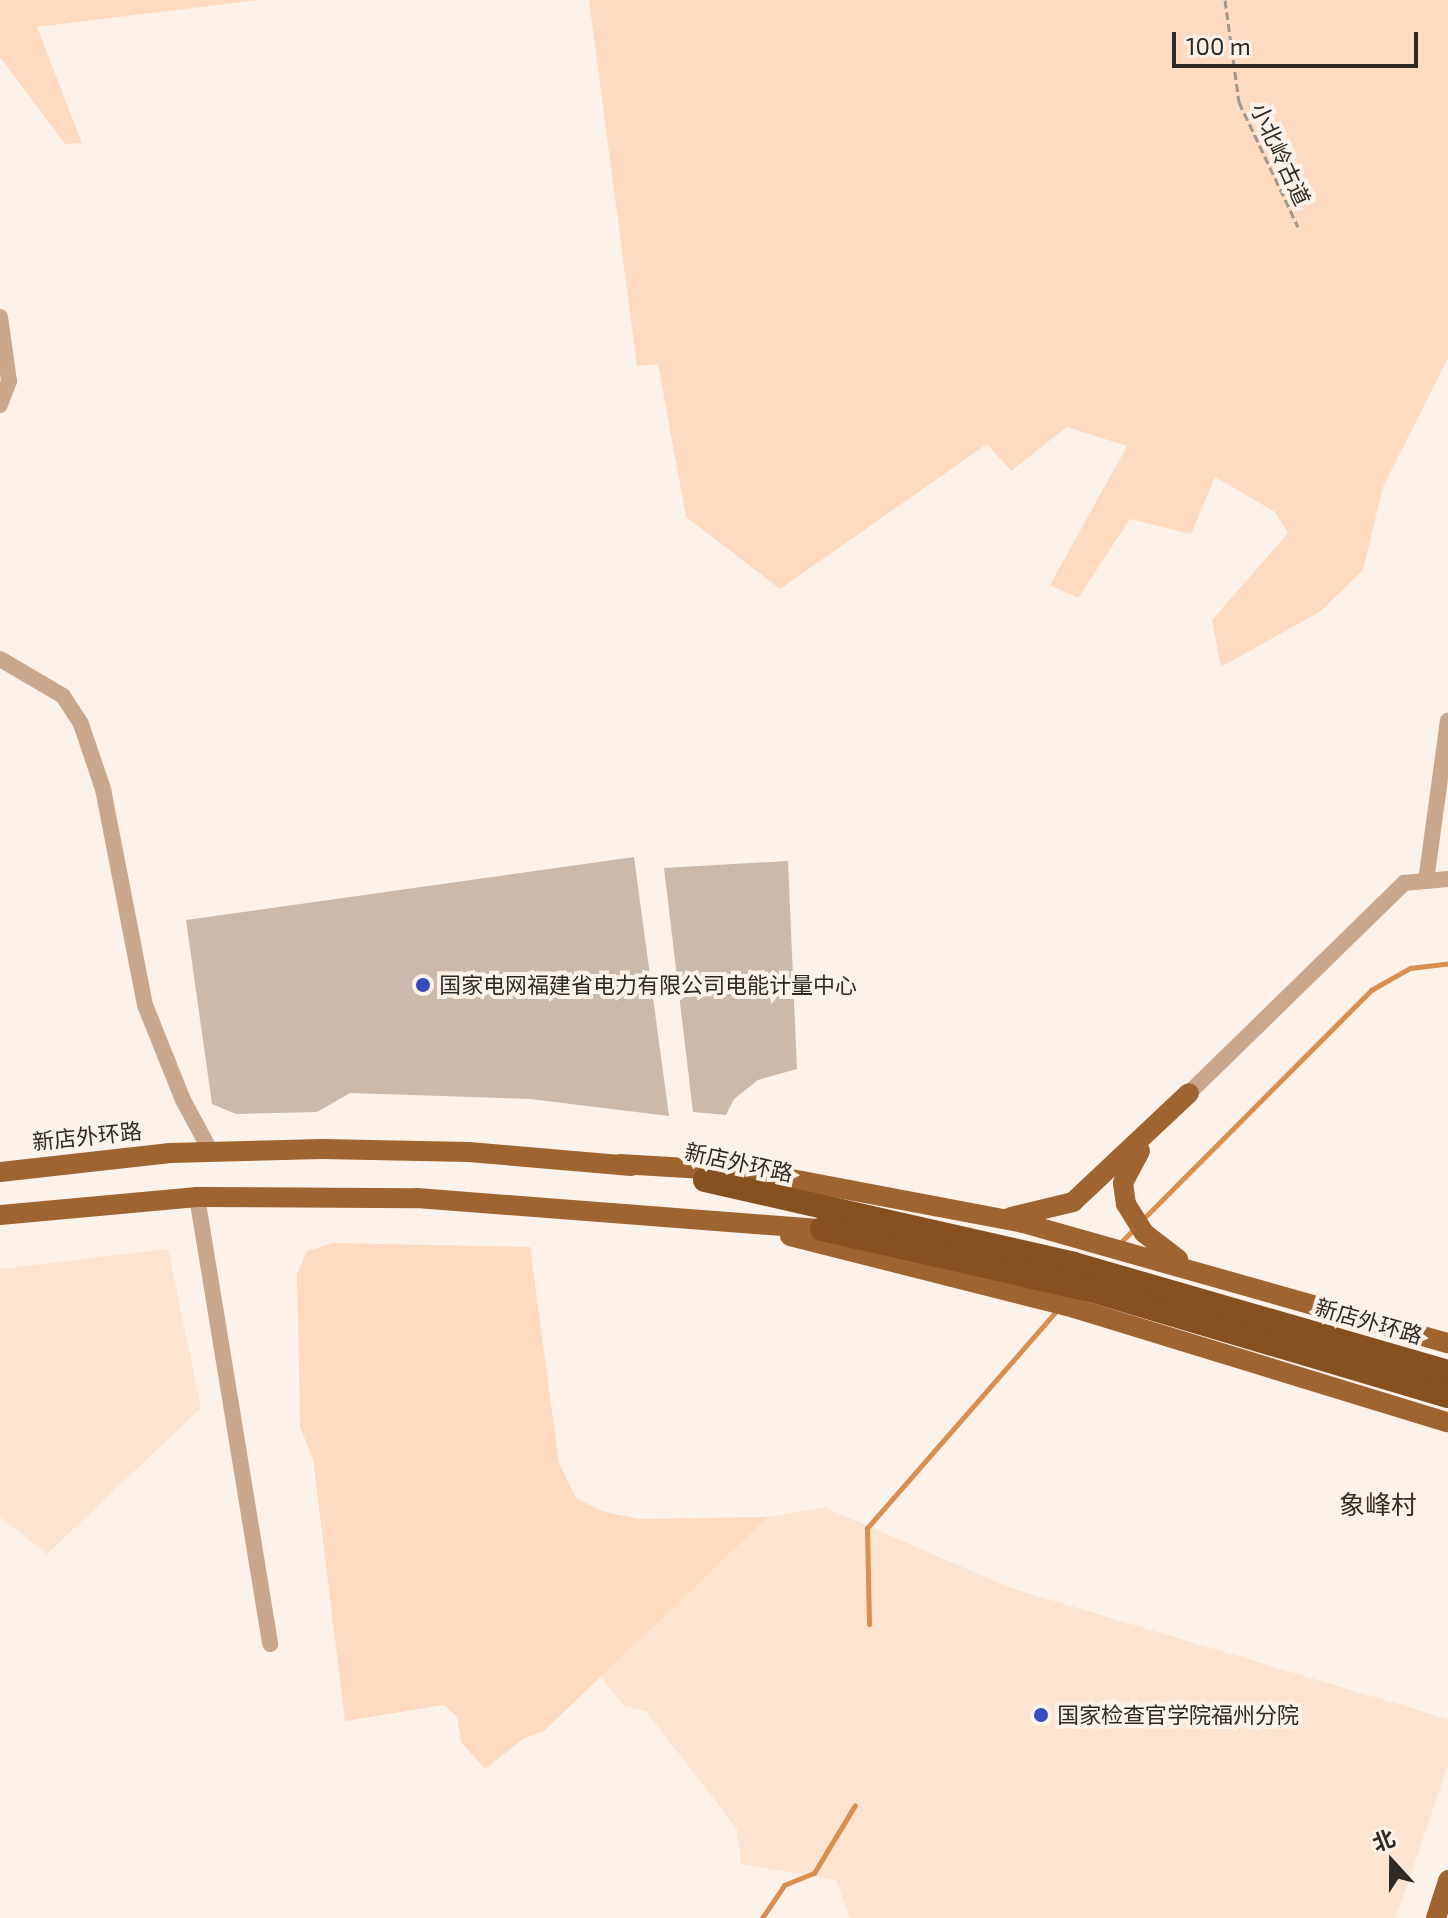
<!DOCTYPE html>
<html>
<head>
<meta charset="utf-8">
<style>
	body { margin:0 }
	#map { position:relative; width:1448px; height:1918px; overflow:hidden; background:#fdf2ea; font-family:"Exo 2","Noto Sans SC",sans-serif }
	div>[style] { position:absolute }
	.built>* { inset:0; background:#fde4d0 }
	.green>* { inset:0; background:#fedbc0 }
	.stream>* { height:5px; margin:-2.5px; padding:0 2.5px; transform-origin:2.5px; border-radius:2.5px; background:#d98f4f }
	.building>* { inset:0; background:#cbb9ab }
	.path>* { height:3px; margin-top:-1.5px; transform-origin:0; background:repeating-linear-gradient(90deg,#a19891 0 8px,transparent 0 12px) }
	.minor>* { height:16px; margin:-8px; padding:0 8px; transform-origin:8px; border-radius:8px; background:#c9a78c }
	.major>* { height:20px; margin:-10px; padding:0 10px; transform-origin:10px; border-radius:10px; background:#a06430 }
	.highway>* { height:24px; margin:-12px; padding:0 12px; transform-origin:12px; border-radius:12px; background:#87511f }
	.dots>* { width:22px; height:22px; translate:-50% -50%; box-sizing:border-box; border:4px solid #fdf2ea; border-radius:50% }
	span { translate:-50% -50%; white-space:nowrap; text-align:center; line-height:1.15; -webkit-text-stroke:8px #fdf2ea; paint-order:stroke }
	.street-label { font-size:22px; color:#2f2823 }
	.poi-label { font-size:22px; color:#2f2823 }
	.left { translate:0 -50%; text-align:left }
	.quarter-label { font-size:26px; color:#392b20 }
	.north { position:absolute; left:1352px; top:1822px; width:80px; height:80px; -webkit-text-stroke:6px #fdf2ea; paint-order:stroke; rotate:339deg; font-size:22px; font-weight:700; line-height:32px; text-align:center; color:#2f2823 }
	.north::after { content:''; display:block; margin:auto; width:28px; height:36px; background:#2f2823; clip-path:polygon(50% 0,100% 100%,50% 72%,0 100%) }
	.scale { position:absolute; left:1172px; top:32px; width:246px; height:36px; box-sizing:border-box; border:4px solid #2f2823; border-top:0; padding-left:10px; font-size:24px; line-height:28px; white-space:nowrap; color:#2f2823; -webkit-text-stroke:6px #fdf2ea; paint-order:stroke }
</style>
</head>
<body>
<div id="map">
	<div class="built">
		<div style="clip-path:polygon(168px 1249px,201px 1408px,47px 1554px,0 1517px,0 1269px)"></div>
		<div style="clip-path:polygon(824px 1507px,1011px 1588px,1448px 1719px,1448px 1765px,1396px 1918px,850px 1918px,836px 1880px,741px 1864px,737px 1829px,646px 1711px,624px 1706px,600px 1676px,768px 1517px)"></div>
	</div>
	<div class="green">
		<div style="clip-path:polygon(0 0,259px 0,37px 27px,82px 143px,65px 144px,0 57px)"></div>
		<div style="clip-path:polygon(589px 0,1448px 0,1448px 358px,1383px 487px,1363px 570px,1321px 611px,1221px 667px,1212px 620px,1288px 533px,1275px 512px,1215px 477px,1191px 534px,1130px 519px,1078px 598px,1050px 585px,1127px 446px,1067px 427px,1011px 471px,987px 444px,780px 589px,686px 517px,658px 364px,637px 366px)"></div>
		<div style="clip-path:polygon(333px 1243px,530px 1247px,559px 1463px,576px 1498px,601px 1511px,638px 1519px,768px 1517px,544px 1731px,523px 1739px,485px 1769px,461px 1742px,457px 1717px,444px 1705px,345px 1721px,313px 1459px,300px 1427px,297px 1274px,307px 1251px)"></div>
	</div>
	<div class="stream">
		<div style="left:1143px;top:1219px;width:323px;rotate:-45.1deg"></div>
		<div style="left:1371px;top:990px;width:45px;rotate:-29.4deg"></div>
		<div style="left:1410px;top:968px;width:38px;rotate:-7deg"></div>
		<div style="left:1118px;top:1245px;width:25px;rotate:-45deg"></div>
		<div style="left:869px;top:1624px;width:96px;rotate:-91.2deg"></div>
		<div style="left:867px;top:1528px;width:288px;rotate:-48.9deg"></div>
		<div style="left:762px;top:1918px;width:40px;rotate:-56deg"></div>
		<div style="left:784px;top:1885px;width:32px;rotate:-22deg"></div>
		<div style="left:814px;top:1873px;width:79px;rotate:-58.9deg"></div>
	</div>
	<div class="building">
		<div style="clip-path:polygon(634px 857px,669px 1116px,530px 1099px,350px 1093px,317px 1112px,236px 1114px,212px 1104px,186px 920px)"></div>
		<div style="clip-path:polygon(788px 861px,797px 1069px,758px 1080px,734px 1099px,726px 1115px,693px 1112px,664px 868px)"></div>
	</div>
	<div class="path">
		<div style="left:1225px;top:0;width:103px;rotate:82.2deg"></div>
		<div style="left:1239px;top:102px;width:138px;rotate:64.7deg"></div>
	</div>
	<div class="minor">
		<div style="left:0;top:317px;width:65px;rotate:82deg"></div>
		<div style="left:9px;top:381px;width:26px;rotate:111deg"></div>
		<div style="left:0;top:659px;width:73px;rotate:30.4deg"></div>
		<div style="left:63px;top:696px;width:33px;rotate:57deg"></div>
		<div style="left:81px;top:724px;width:69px;rotate:71.3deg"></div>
		<div style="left:103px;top:789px;width:220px;rotate:79deg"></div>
		<div style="left:145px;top:1005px;width:102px;rotate:68.2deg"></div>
		<div style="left:183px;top:1100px;width:59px;rotate:61.7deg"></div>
		<div style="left:1426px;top:881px;width:162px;rotate:-82.2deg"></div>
		<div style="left:1189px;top:1093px;width:301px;rotate:-44.3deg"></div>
		<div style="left:1404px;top:883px;width:44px;rotate:-5.2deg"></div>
		<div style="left:197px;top:1197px;width:453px;rotate:80.7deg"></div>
	</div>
	<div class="major">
		<div style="left:1140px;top:1151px;width:36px;rotate:118deg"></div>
		<div style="left:1123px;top:1183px;width:21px;rotate:82deg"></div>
		<div style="left:1126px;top:1204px;width:34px;rotate:58deg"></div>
		<div style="left:1144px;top:1233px;width:43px;rotate:37.4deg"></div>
		<div style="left:620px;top:1164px;width:134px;rotate:3.4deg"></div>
		<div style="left:754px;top:1172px;width:274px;rotate:10.7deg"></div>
		<div style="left:1023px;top:1223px;width:442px;rotate:15.8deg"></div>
		<div style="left:0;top:1172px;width:171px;rotate:-6.4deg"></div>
		<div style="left:170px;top:1153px;width:152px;rotate:-1.5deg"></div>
		<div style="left:322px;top:1149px;width:147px;rotate:1.2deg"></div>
		<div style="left:469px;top:1152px;width:163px;rotate:4.9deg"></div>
		<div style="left:0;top:1215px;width:198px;rotate:-5.2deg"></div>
		<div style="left:197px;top:1197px;width:220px;rotate:0.3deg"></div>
		<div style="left:417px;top:1198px;width:406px;rotate:4.4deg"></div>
		<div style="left:1011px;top:1217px;width:64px;rotate:-13.6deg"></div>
		<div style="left:1073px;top:1202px;width:159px;rotate:-43.2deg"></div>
		<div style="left:790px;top:1236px;width:293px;rotate:14.2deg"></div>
		<div style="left:1074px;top:1308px;width:391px;rotate:17deg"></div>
		<div style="left:1436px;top:1918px;width:40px;rotate:-72deg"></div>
	</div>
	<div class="highway">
		<div style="left:705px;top:1180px;width:378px;rotate:12.8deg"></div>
		<div style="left:1074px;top:1264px;width:389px;rotate:16.1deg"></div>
		<div style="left:822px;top:1229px;width:275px;rotate:12.8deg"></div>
		<div style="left:1090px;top:1290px;width:373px;rotate:16.5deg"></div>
	</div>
	<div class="dots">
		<div style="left:423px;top:985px;background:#364cbe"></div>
		<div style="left:1041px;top:1715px;background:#364cbe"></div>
	</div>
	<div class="street-label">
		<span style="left:1281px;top:154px;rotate:65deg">小北岭古道</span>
		<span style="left:87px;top:1136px;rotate:-6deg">新店外环路</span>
		<span style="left:739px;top:1162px;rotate:12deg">新店外环路</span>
		<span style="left:1369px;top:1321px;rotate:16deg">新店外环路</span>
	</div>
	<div class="poi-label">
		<span class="left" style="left:439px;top:985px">国家电网福建省电力有限公司电能计量中心</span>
		<span class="left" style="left:1057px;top:1715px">国家检查官学院福州分院</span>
	</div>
	<div class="quarter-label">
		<span style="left:1378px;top:1504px">象峰村</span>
	</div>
	<div class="north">北</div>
	<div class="scale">100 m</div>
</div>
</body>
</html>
